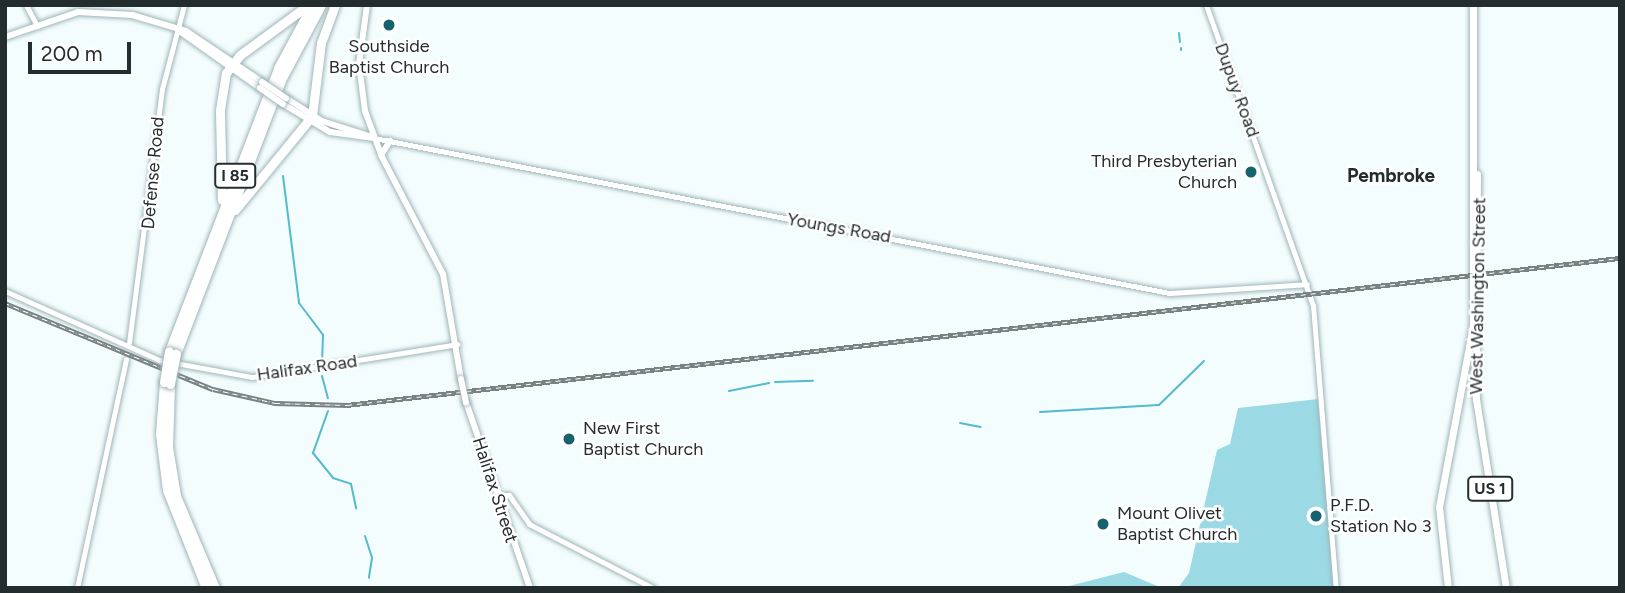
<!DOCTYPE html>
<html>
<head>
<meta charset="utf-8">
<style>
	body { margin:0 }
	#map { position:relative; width:1625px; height:593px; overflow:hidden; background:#f4fdfe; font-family:Figtree,sans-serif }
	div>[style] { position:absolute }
	.green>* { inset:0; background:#9bdae5 }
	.stream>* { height:2px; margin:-1px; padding:0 1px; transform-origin:1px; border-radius:1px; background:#53bbcc }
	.roads { filter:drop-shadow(0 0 2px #9fb5b9) drop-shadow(0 0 2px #9fb5b9) }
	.tertiary>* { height:5px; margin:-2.5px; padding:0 2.5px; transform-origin:2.5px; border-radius:2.5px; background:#fff }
	.secondary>* { height:6px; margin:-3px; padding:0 3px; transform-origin:3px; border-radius:3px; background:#fff }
	.primary>* { height:7px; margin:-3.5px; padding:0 3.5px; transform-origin:3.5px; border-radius:3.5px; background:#fff }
	.motorway>* { height:9px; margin:-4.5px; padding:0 4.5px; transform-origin:4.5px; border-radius:4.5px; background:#fff }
	.rail>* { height:4.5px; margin-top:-2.25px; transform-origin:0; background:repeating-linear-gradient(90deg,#fff 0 5px,#798283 0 10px); box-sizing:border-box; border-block:2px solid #798283 }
	.bridges { filter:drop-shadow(0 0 2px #9fb5b9) drop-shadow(0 0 2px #9fb5b9) }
	.secondary-bridge>* { height:6px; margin:-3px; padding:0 3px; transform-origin:3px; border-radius:3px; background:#fff }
	.motorway-bridge>* { height:9px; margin:-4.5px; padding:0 4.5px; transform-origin:4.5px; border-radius:4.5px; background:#fff }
	.dots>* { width:19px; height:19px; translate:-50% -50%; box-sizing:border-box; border:4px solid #fff; border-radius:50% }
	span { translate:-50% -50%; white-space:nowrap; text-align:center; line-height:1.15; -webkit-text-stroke:5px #fff; paint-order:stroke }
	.shield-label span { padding:2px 5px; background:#fff; border:2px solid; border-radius:5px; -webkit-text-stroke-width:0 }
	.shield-label { font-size:16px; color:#242d2e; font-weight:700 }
	.poi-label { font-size:18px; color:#242d2e }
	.right { translate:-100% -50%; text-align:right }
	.left { translate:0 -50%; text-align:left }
	.street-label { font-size:18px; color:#242d2e }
	.neighbourhood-label { font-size:19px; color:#242d2e; font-weight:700 }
	.frame { position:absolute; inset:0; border:7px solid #242d2e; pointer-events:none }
	.scale { position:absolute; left:28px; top:42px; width:103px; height:32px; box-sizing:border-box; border:4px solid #242d2e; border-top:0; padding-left:9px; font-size:21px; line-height:24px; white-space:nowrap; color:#242d2e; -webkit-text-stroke:5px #fff; paint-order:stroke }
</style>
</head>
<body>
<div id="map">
	<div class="green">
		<div style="clip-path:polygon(1318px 399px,1334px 588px,1178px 588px,1189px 573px,1217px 450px,1230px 444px,1238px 408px)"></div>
		<div style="clip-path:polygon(1124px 572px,1162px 588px,1069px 586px)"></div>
	</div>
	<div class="stream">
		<div style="left:1179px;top:33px;width:9px;rotate:84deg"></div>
		<div style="left:1181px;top:48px;width:2px;rotate:90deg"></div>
		<div style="left:283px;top:176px;width:128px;rotate:82.8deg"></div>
		<div style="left:299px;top:303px;width:40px;rotate:53deg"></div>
		<div style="left:323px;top:335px;width:27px;rotate:92deg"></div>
		<div style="left:322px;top:376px;width:23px;rotate:75deg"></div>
		<div style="left:775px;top:382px;width:38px;rotate:-2deg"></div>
		<div style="left:729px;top:391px;width:41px;rotate:-11.3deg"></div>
		<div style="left:328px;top:411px;width:45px;rotate:109.7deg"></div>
		<div style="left:313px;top:453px;width:32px;rotate:51deg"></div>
		<div style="left:333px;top:478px;width:19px;rotate:18deg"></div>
		<div style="left:351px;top:484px;width:25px;rotate:78deg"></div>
		<div style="left:1040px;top:412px;width:119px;rotate:-3.4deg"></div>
		<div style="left:1159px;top:405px;width:63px;rotate:-44.4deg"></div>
		<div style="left:960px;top:423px;width:21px;rotate:11deg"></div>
		<div style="left:365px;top:536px;width:23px;rotate:72deg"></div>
		<div style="left:372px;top:558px;width:20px;rotate:99deg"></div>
	</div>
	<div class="roads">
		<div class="tertiary">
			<div style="left:26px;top:5px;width:24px;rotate:62deg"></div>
			<div style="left:1206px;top:5px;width:319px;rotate:70.4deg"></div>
			<div style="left:1313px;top:305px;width:284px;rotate:85.4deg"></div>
			<div style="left:374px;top:138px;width:810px;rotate:11.03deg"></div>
			<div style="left:1169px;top:293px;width:138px;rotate:-3.7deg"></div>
			<div style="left:5px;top:291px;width:169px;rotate:24.1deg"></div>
			<div style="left:159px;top:360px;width:95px;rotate:10.4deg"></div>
			<div style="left:252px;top:377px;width:208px;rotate:-9.1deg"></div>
			<div style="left:129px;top:343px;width:256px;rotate:-82.6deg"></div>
			<div style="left:162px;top:89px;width:87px;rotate:-75.3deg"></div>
			<div style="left:497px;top:495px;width:12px"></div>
			<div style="left:509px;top:495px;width:35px;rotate:55deg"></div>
			<div style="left:529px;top:524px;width:140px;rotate:27.3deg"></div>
			<div style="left:77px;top:588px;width:234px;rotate:-77.9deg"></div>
		</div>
		<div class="secondary">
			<div style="left:367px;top:5px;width:60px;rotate:97.7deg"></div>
			<div style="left:359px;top:64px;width:47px;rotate:82.7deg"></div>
			<div style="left:365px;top:111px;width:49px;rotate:69.7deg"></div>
			<div style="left:382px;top:157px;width:132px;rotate:62.5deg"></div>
			<div style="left:443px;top:274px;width:107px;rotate:80.3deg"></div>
			<div style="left:178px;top:30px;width:100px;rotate:35.3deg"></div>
			<div style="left:5px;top:37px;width:77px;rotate:-18.9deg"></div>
			<div style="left:78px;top:12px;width:54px;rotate:3.2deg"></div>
			<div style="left:132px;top:15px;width:56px;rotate:16.5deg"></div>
			<div style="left:186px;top:31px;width:92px;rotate:33.9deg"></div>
			<div style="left:286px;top:98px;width:43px;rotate:32.6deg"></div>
			<div style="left:322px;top:121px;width:52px;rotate:17.7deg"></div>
			<div style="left:283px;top:104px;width:55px;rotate:30.8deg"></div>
			<div style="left:330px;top:132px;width:44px;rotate:7.8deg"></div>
			<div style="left:381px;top:155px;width:17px;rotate:-57deg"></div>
			<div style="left:466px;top:402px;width:197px;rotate:71deg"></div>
		</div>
		<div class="primary">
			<div style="left:1477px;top:174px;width:225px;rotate:90.3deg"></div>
			<div style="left:1476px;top:399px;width:191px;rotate:81deg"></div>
			<div style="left:1448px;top:588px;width:81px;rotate:-96.3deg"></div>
			<div style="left:1439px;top:507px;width:184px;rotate:-79.4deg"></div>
			<div style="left:1473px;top:326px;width:321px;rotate:-90deg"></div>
		</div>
		<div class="motorway">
			<div style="left:222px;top:200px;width:90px;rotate:-91.3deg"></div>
			<div style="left:220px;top:110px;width:37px;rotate:-81deg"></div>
			<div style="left:226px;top:73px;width:23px;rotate:-52deg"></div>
			<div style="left:240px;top:55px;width:83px;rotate:-36.2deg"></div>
			<div style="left:235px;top:210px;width:122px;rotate:-50.7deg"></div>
			<div style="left:312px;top:116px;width:74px;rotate:-83deg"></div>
			<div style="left:321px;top:43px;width:40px;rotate:-69.8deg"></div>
			<div style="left:169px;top:351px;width:303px;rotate:-68.9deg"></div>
			<div style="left:278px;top:68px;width:72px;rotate:-61.6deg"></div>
			<div style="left:176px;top:354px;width:293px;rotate:-69deg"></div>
			<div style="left:281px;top:80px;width:85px;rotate:-61.9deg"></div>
			<div style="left:164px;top:382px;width:52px;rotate:94.4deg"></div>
			<div style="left:160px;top:434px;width:56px;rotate:82.9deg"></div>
			<div style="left:167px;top:490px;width:105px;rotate:68.3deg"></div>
			<div style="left:170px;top:384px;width:63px;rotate:91.8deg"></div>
			<div style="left:168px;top:447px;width:50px;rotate:80.7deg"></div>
			<div style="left:176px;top:496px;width:100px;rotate:67deg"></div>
		</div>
	</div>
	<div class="rail">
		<div style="left:5px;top:303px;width:225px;rotate:22.5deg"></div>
		<div style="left:213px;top:389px;width:64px;rotate:12.7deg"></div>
		<div style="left:275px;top:403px;width:72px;rotate:1.6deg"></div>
		<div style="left:347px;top:405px;width:1281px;rotate:-6.59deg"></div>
	</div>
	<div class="bridges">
		<div class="secondary-bridge">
			<div style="left:262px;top:82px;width:29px;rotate:34deg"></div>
			<div style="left:260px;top:88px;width:28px;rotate:35deg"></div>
			<div style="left:461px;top:379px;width:24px;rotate:78deg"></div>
		</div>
		<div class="motorway-bridge">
			<div style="left:164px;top:382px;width:31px;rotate:-81deg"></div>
			<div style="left:170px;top:384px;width:31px;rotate:-79deg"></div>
		</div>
	</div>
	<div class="dots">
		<div style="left:389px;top:25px;background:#16636e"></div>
		<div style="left:1251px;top:172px;background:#16636e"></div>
		<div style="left:569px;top:439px;background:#16636e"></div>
		<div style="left:1316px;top:516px;background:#16636e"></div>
		<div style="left:1103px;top:524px;background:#16636e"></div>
	</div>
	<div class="shield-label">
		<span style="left:235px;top:176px">I 85</span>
		<span style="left:1490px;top:489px">US 1</span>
	</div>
	<div class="poi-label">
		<span style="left:389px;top:57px">Southside<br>Baptist Church</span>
		<span class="right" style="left:1237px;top:172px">Third Presbyterian<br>Church</span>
		<span class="left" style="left:583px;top:439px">New First<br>Baptist Church</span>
		<span class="left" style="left:1330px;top:516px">P.F.D.<br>Station No 3</span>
		<span class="left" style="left:1117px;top:524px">Mount Olivet<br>Baptist Church</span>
	</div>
	<div class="street-label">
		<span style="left:1237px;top:90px;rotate:70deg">Dupuy Road</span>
		<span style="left:153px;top:173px;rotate:-85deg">Defense Road</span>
		<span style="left:839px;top:228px;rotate:10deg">Youngs Road</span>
		<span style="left:1478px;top:296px;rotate:-89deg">West Washington Street</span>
		<span style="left:307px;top:368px;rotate:-8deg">Halifax Road</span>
		<span style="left:495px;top:490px;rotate:72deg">Halifax Street</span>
	</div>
	<div class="neighbourhood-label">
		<span style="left:1391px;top:176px">Pembroke</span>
	</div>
	<div class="frame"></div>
	<div class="scale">200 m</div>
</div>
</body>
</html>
